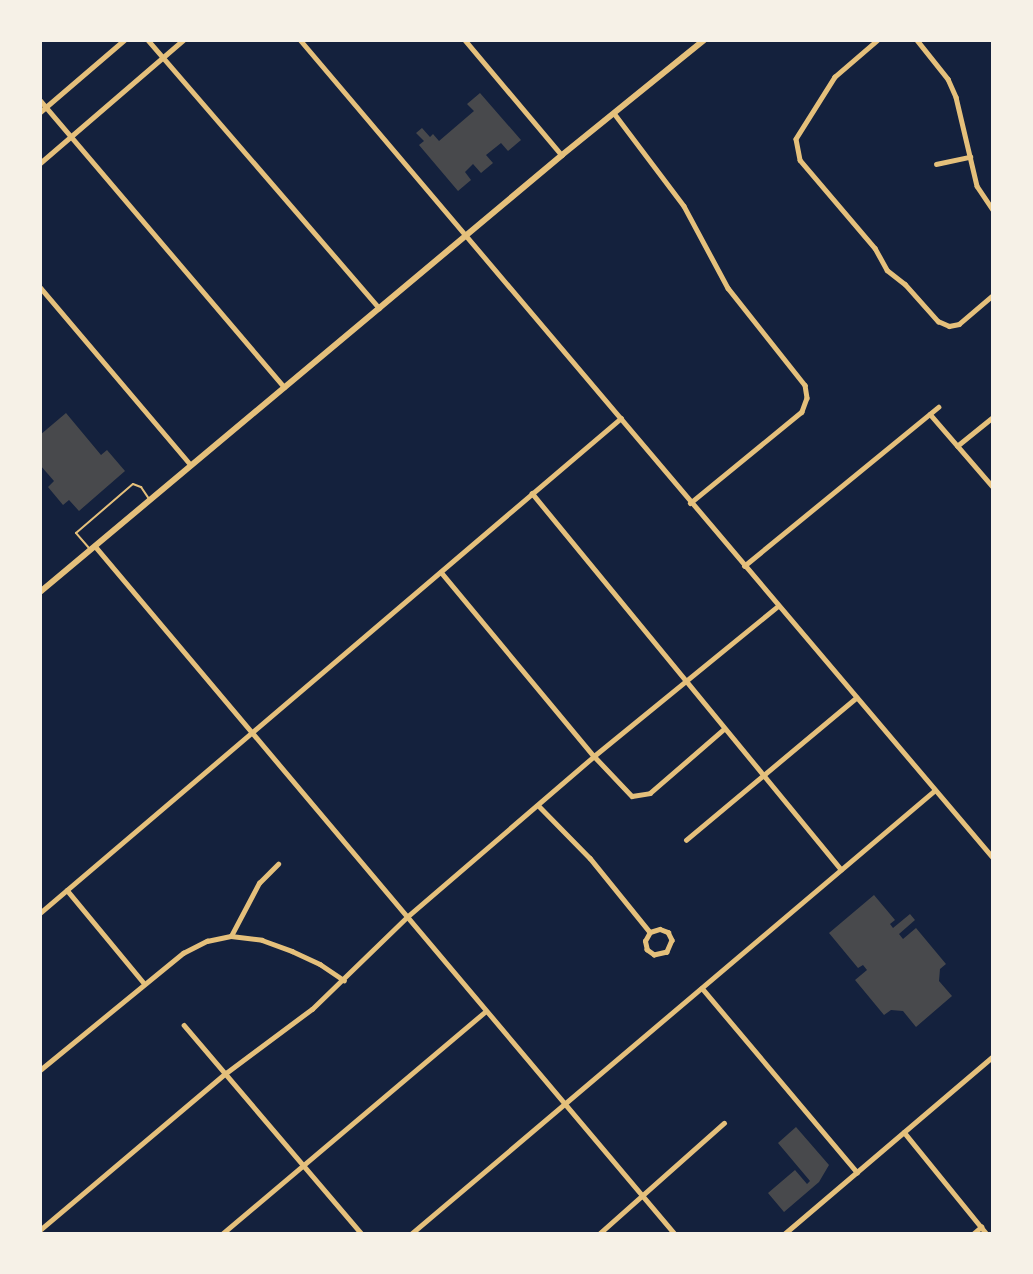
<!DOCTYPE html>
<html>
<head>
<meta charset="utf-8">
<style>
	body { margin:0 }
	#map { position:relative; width:1033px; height:1274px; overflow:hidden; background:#14213d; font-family:Arial,sans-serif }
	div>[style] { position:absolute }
	.building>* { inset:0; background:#48494c }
	.service>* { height:2px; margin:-1px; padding:0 1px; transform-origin:1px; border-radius:1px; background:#e5c07b }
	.minor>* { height:4.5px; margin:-2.25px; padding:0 2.25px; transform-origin:2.25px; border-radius:2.25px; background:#e5c07b }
	.tertiary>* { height:5px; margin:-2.5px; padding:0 2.5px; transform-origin:2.5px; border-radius:2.5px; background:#e5c07b }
	.secondary>* { height:6px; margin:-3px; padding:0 3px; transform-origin:3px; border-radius:3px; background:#e5c07b }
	span { translate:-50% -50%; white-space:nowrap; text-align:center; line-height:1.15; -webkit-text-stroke:5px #f6f1e7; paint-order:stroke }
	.frame { position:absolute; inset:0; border:42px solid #f6f1e7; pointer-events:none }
</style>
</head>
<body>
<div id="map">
	<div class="building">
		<div style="clip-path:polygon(480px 93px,521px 140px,508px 151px,501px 143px,486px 155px,493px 163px,481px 173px,473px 164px,465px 172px,471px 180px,458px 191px,419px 145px,424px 141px,416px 133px,422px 128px,430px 137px,433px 134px,439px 141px,474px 111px,467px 104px)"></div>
		<div style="clip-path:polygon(66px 413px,101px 455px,107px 450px,125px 471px,79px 511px,69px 500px,63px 505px,48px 487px,54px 481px,40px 465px,40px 435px)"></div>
		<div style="clip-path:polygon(874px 895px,895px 920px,890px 924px,893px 928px,910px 914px,915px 920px,899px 934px,903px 939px,916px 928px,946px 964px,940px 969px,939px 981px,952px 996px,916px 1027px,903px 1011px,891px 1010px,884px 1015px,855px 980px,867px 970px,863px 965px,858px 968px,829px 933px)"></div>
		<div style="clip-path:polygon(796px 1127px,829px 1165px,819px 1182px,784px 1212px,768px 1193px,795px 1170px,807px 1184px,810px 1181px,778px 1143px)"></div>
	</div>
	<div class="service">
		<div style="left:89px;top:548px;width:20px;rotate:-131deg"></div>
		<div style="left:76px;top:533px;width:75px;rotate:-40.7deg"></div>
		<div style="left:133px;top:484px;width:9px;rotate:21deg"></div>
		<div style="left:141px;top:487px;width:14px;rotate:56deg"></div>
	</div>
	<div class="minor">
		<div style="left:148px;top:40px;width:354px;rotate:49.2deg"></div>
		<div style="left:465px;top:40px;width:150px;rotate:49.9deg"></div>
		<div style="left:878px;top:40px;width:57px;rotate:139.3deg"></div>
		<div style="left:835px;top:77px;width:73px;rotate:122.2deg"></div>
		<div style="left:796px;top:139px;width:21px;rotate:79deg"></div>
		<div style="left:800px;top:160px;width:116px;rotate:49.6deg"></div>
		<div style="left:875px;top:248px;width:25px;rotate:61deg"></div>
		<div style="left:887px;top:270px;width:23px;rotate:38deg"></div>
		<div style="left:905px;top:284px;width:50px;rotate:48.3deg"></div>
		<div style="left:938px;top:321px;width:12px;rotate:24deg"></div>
		<div style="left:949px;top:326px;width:10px;rotate:-11deg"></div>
		<div style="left:959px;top:324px;width:45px;rotate:-40.5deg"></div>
		<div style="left:917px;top:40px;width:50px;rotate:51.5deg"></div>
		<div style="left:948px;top:79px;width:20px;rotate:66deg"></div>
		<div style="left:956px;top:97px;width:91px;rotate:76.7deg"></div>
		<div style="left:977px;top:186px;width:29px;rotate:56deg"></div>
		<div style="left:40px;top:100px;width:377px;rotate:49.6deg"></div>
		<div style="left:614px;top:113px;width:116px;rotate:53deg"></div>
		<div style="left:684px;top:206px;width:93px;rotate:61.8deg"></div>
		<div style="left:728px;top:288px;width:124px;rotate:51.6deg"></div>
		<div style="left:805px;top:385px;width:13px;rotate:81deg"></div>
		<div style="left:807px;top:398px;width:15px;rotate:110deg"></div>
		<div style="left:802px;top:412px;width:144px;rotate:140.7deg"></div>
		<div style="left:936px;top:164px;width:35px;rotate:-12deg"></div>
		<div style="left:40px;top:287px;width:233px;rotate:49.7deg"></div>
		<div style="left:930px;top:414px;width:96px;rotate:49.2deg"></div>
		<div style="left:957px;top:446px;width:46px;rotate:-38.9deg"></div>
		<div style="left:532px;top:493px;width:487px;rotate:50.6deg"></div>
		<div style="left:95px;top:546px;width:900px;rotate:49.87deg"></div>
		<div style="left:744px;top:566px;width:251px;rotate:-39.3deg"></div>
		<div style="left:441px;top:572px;width:239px;rotate:50.3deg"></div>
		<div style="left:594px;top:756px;width:55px;rotate:46.5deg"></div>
		<div style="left:632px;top:796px;width:18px;rotate:-9deg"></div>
		<div style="left:650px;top:793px;width:98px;rotate:-40.9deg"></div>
		<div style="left:539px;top:806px;width:73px;rotate:45.6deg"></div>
		<div style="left:590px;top:858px;width:95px;rotate:51deg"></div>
		<div style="left:650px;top:932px;width:10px;rotate:-17deg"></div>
		<div style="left:660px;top:929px;width:9px;rotate:21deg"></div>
		<div style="left:668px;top:932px;width:9px;rotate:63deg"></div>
		<div style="left:672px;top:940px;width:13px;rotate:113deg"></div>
		<div style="left:667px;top:952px;width:13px;rotate:167deg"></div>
		<div style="left:654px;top:955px;width:9px;rotate:-144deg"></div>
		<div style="left:647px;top:950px;width:9px;rotate:-103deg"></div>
		<div style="left:645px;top:941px;width:10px;rotate:-61deg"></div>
		<div style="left:686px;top:840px;width:222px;rotate:-39.9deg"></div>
		<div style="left:67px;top:890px;width:121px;rotate:50.4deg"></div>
		<div style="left:40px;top:913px;width:763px;rotate:-40.43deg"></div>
		<div style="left:231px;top:936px;width:31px;rotate:7deg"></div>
		<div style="left:262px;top:940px;width:32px;rotate:20deg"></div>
		<div style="left:292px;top:951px;width:31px;rotate:25deg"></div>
		<div style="left:320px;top:964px;width:29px;rotate:34deg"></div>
		<div style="left:702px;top:988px;width:241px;rotate:49.9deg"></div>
		<div style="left:184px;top:1025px;width:275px;rotate:49.6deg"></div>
		<div style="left:40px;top:1070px;width:185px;rotate:-39.3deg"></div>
		<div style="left:183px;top:953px;width:27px;rotate:-27deg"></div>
		<div style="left:207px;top:941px;width:25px;rotate:-12deg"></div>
		<div style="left:231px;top:936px;width:60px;rotate:-62.2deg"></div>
		<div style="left:259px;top:883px;width:27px;rotate:-45deg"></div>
		<div style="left:904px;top:1132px;width:132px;rotate:50.9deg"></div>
		<div style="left:40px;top:1230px;width:243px;rotate:-40.2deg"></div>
		<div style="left:226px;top:1073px;width:107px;rotate:-36.7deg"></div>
		<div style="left:312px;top:1009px;width:132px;rotate:-44.1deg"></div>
		<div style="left:407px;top:917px;width:247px;rotate:-40.7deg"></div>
		<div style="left:594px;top:756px;width:237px;rotate:-39.2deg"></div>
		<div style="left:222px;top:1234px;width:344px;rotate:-40.2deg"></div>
		<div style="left:411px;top:1234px;width:685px;rotate:-40.27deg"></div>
		<div style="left:599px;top:1234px;width:167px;rotate:-41.6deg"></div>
		<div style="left:973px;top:1234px;width:11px;rotate:-41deg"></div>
	</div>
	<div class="tertiary">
		<div style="left:300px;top:40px;width:1072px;rotate:49.73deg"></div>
		<div style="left:40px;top:112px;width:111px;rotate:-40.6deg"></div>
		<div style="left:40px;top:163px;width:189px;rotate:-40.7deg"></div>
		<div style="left:784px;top:1234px;width:275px;rotate:-40.4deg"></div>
	</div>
	<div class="secondary">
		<div style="left:40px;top:592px;width:681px;rotate:-39.93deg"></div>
		<div style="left:562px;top:155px;width:183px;rotate:-39deg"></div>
	</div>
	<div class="frame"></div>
</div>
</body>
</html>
